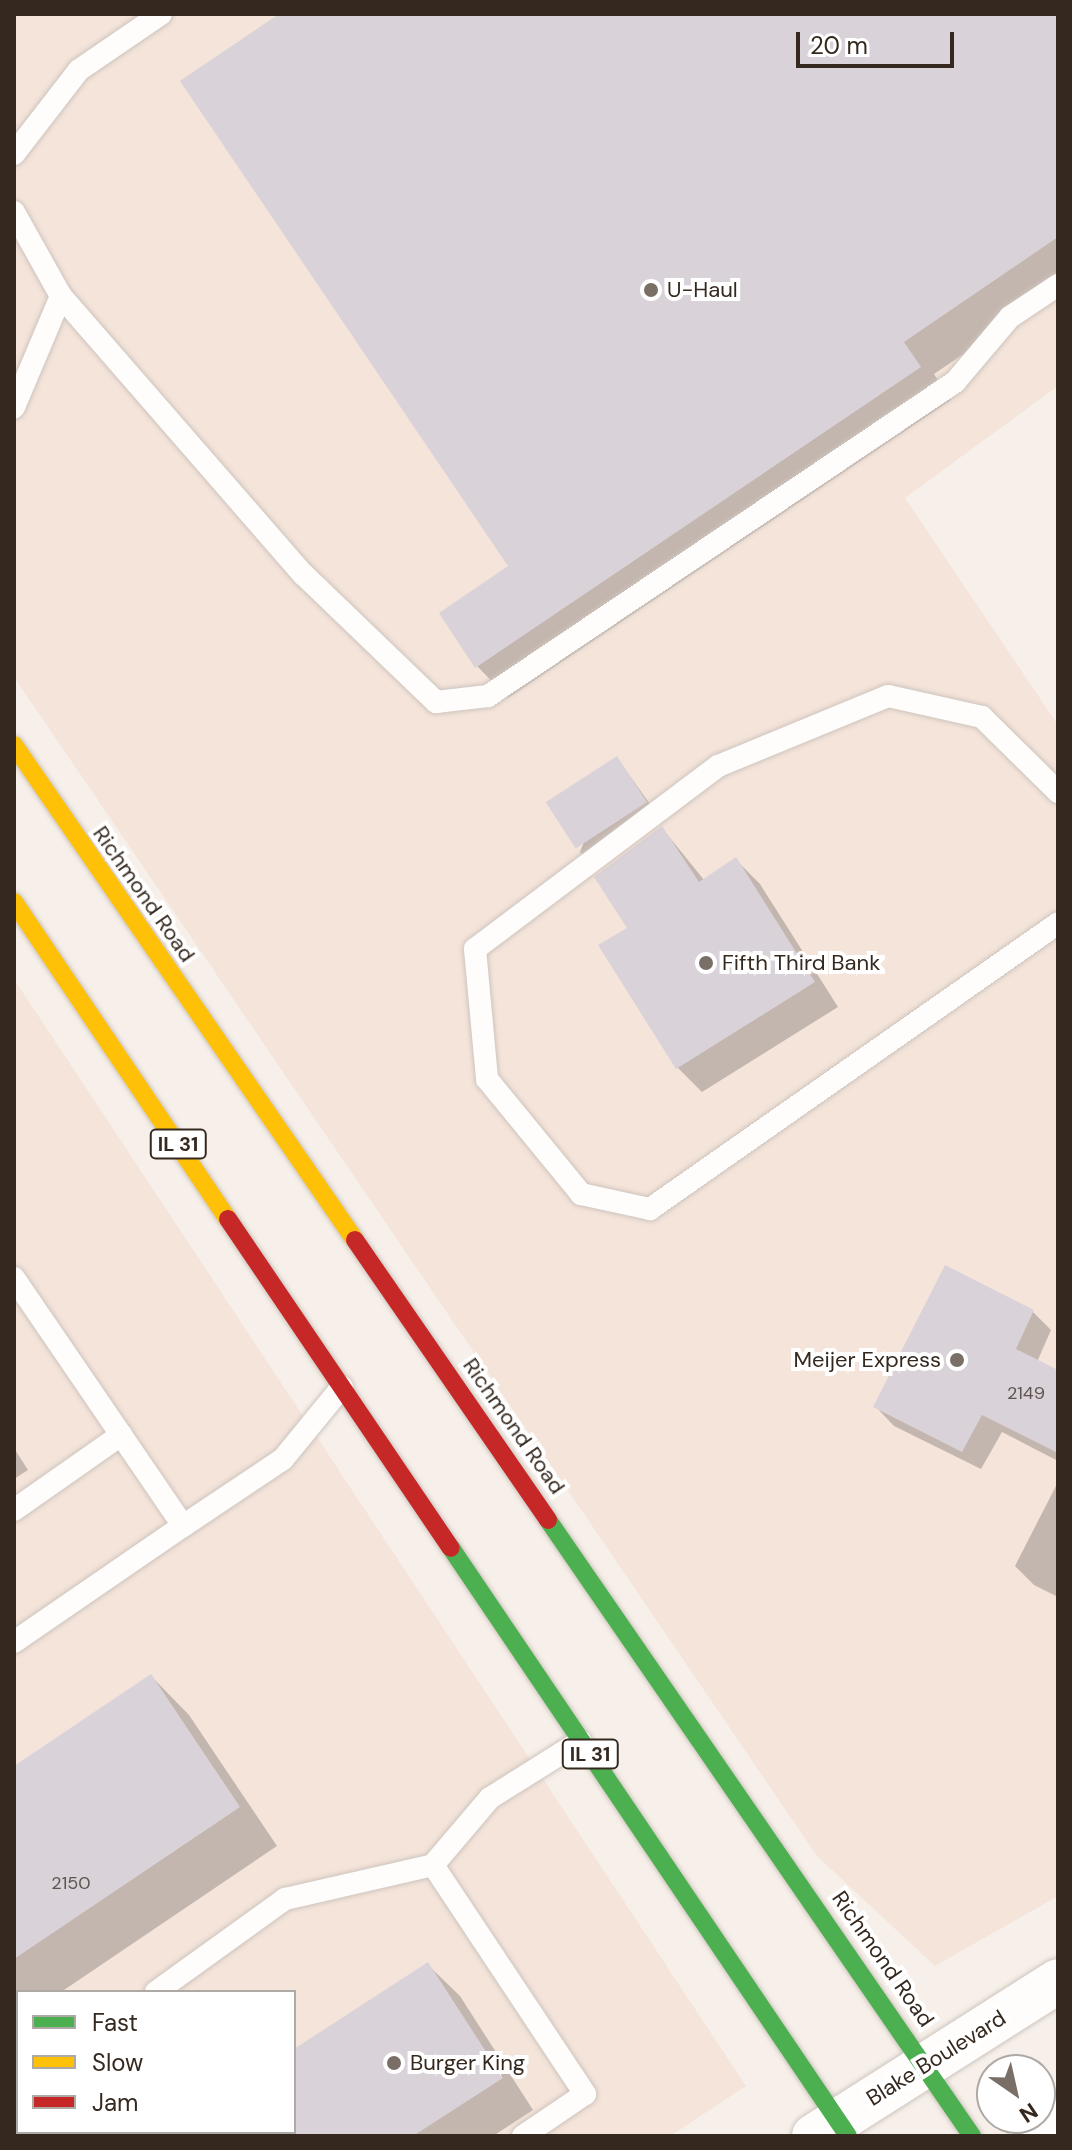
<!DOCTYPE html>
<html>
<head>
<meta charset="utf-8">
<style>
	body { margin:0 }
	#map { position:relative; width:1072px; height:2150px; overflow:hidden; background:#f7f0ea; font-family:"DM Sans",sans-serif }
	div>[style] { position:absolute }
	.commercial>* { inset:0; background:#f4e4da }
	.shadow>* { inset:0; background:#0003 }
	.building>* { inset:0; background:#dad2d9; transform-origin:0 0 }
	.roads { filter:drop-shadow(0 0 2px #cdc4bd) drop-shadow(0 0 2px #cdc4bd) }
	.lane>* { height:22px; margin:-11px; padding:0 11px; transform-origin:11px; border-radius:11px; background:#fefdfc }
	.street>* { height:44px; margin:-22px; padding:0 22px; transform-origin:22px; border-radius:22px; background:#fefdfc }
	.fast>* { height:18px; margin:-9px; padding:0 9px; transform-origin:9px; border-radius:9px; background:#4caf50 }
	.slow>* { height:18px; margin:-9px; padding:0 9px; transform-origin:9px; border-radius:9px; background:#ffc107 }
	.jam>* { height:18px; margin:-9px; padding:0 9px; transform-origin:9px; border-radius:9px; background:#c62828 }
	.dots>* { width:22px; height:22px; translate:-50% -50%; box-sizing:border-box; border:4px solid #fff; border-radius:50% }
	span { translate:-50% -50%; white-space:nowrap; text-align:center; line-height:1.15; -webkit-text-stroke:8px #fff; paint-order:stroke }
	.number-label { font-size:18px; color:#5e534e }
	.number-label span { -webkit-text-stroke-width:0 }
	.shield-label span { padding:2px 6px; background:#fff; border:2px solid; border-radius:6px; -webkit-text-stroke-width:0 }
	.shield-label { font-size:20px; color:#35291f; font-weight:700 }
	.poi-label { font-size:22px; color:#35291f }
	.left { translate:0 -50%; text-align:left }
	.right { translate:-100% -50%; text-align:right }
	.street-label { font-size:22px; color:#35291f }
	.frame { position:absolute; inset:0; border:16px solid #35291f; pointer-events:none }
	.legend { position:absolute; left:16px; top:1990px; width:280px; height:144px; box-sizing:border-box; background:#fff; border:2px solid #aea9a5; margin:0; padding:10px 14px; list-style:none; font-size:24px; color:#35291f }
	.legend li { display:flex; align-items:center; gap:16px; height:40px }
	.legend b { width:40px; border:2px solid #aea9a5 }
	.north { position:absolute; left:976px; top:2054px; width:80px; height:80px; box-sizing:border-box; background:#fff; border:2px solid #aea9a5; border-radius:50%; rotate:146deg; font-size:22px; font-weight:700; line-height:32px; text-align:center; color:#35291f }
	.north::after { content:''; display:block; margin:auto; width:28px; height:36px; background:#796f66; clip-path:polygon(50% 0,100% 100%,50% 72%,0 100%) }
	.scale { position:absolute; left:796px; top:32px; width:158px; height:36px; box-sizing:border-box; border:4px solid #35291f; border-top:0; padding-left:10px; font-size:24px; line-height:28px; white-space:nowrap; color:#35291f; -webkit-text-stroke:6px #fff; paint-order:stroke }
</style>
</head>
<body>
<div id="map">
	<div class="commercial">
		<div style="clip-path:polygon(14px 14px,1058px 14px,1058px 386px,905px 498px,1058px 725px,1058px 1896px,935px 1966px,817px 1856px,14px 677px)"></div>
		<div style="clip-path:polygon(evenodd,14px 979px,746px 2086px,670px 2136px,14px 2136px,14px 979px,18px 1992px,294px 1992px,294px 2132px,18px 2132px,18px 1992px)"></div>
	</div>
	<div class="shadow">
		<div style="clip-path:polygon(282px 14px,1058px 14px,1058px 290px,934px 374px,951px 400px,508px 698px,477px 666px,510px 566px)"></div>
		<div style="clip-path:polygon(617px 758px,657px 814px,591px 864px,580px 852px)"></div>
		<div style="clip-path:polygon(662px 828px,704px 880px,736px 860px,760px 884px,838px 1007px,702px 1092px,678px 1068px,629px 929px)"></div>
		<div style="clip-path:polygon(1032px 1311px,1051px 1330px,1037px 1362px,1058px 1373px,1058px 1461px,1002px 1432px,981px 1469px,894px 1426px,876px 1407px)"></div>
		<div style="clip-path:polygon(14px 1448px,28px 1470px,14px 1479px)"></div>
		<div style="clip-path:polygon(1058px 1482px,1058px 1597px,1034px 1585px,1015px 1566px)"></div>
		<div style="clip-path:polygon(151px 1676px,189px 1715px,277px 1846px,61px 1992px,18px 1992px,14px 2024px,14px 1768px)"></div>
		<div style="clip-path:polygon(428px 1965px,460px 1996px,533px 2110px,493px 2136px,217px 2136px,214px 2132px,294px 2132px,294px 2051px)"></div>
	</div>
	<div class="building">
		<div style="clip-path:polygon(279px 14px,1058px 14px,1058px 237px,904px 342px,921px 367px,475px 668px,439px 613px,508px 566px,180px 81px)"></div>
		<div style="left:617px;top:756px;width:55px;height:85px;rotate:57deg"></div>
		<div style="clip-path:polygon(662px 826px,699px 882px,736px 857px,815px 982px,676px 1069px,598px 945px,627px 928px,594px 877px)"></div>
		<div style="clip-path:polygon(945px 1265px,1034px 1310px,1016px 1349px,1058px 1370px,1058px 1453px,982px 1415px,962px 1452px,873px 1407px)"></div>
		<div style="clip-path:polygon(151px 1674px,240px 1807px,14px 1959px,14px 1766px)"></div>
		<div style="clip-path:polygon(428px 1962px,503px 2078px,413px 2136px,294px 2136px,294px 2049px)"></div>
	</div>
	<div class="roads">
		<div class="lane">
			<div style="left:14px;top:154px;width:106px;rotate:-52.3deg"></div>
			<div style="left:79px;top:70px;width:99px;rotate:-34.3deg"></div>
			<div style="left:14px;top:212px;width:96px;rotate:60.8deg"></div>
			<div style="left:61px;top:296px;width:121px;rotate:112.9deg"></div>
			<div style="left:61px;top:296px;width:369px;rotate:49deg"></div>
			<div style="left:303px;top:574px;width:185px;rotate:43.9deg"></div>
			<div style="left:436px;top:702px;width:52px;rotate:-6.6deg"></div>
			<div style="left:488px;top:696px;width:563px;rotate:-33.92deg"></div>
			<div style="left:955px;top:382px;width:85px;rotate:-49.8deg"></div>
			<div style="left:1010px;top:317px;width:58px;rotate:-33.7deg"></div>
			<div style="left:1058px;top:792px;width:107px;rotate:-135.4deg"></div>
			<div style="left:982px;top:717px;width:96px;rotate:-167.4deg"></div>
			<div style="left:888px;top:696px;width:184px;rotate:157.6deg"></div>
			<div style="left:718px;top:766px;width:304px;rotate:143deg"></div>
			<div style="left:475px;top:949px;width:131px;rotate:84.7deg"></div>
			<div style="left:487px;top:1079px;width:149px;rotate:50.7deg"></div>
			<div style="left:581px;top:1194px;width:71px;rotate:12.3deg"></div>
			<div style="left:650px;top:1209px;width:498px;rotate:-35deg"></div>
			<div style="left:14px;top:1278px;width:300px;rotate:55.7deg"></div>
			<div style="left:183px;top:1526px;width:120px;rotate:-33.8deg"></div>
			<div style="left:283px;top:1459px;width:93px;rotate:-50.7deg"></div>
			<div style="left:14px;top:1510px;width:131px;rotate:-35deg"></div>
			<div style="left:14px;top:1642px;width:205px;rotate:-34.5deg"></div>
			<div style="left:433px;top:1865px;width:275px;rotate:56.4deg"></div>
			<div style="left:585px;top:2094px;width:75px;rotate:145.9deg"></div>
			<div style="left:156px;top:1992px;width:159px;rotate:-35.8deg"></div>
			<div style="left:285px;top:1899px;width:152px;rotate:-12.9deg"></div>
			<div style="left:433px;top:1865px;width:88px;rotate:-49.6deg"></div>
			<div style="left:490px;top:1798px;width:107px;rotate:-32.1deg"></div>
			<div style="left:14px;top:2094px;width:5px;rotate:-37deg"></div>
			<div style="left:14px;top:2135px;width:1px;rotate:45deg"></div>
		</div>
		<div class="street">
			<div style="left:814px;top:2136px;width:289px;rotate:-32.4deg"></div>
			<div style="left:1031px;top:2136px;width:32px;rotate:-32deg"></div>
		</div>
		<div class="fast">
			<div style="left:548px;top:1520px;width:748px;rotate:55.46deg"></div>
			<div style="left:451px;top:1548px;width:709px;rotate:55.97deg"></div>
		</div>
		<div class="slow">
			<div style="left:14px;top:745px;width:601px;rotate:55.44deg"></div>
			<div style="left:14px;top:902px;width:382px;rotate:56deg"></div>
		</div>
		<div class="jam">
			<div style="left:228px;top:1219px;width:397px;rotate:55.9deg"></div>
			<div style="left:355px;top:1240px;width:340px;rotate:55.4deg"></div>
		</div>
	</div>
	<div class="dots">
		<div style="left:651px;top:290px;background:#796f66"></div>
		<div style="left:706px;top:963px;background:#796f66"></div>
		<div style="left:957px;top:1360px;background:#796f66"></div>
		<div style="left:394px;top:2063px;background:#796f66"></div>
	</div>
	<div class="number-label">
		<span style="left:1026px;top:1393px">2149</span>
		<span style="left:71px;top:1883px">2150</span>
	</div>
	<div class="shield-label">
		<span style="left:178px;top:1144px">IL 31</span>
		<span style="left:590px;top:1754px">IL 31</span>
	</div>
	<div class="poi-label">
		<span class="left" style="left:667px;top:290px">U-Haul</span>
		<span class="left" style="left:722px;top:963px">Fifth Third Bank</span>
		<span class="right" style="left:941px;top:1360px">Meijer Express</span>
		<span class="left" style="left:410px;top:2063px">Burger King</span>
	</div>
	<div class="street-label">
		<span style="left:144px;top:894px;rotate:55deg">Richmond Road</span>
		<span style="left:514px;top:1426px;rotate:55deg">Richmond Road</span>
		<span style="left:883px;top:1959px;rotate:55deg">Richmond Road</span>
		<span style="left:936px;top:2058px;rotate:-32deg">Blake Boulevard</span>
	</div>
	<div class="frame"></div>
	<ul class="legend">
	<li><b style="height:10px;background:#4caf50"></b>Fast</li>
	<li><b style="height:10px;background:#ffc107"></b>Slow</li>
	<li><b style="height:10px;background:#c62828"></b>Jam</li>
	</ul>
	<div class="north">N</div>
	<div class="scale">20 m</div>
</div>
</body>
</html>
